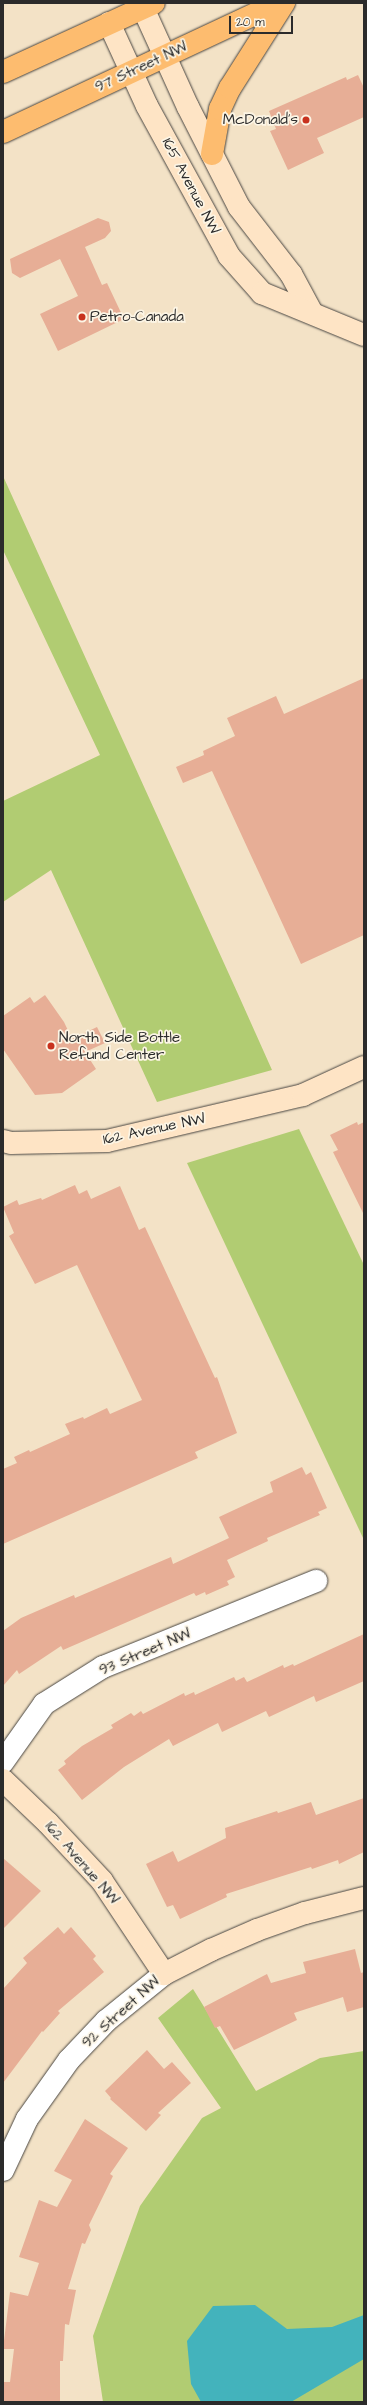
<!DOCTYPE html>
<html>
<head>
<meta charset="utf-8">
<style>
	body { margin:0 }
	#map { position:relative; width:367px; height:2405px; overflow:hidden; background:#f3e2c6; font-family:"Architects Daughter",sans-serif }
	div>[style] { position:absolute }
	.green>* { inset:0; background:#b1cc72 }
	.water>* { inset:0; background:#43b3bc }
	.building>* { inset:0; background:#e7ae96 }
	.roads { filter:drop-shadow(0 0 1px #494642) drop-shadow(0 0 1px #494642) }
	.street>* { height:22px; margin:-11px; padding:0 11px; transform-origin:11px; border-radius:11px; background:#fff }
	.secondary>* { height:22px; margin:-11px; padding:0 11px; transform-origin:11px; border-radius:11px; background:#fee4c5 }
	.primary>* { height:22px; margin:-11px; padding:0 11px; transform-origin:11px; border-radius:11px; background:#fdbc6f }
	.dots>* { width:11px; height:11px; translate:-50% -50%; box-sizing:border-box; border:2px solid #fcf5e5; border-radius:50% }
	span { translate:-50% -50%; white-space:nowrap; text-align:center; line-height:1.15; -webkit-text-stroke:3.5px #fcf5e5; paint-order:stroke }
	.street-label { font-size:15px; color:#2b2b2b }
	.poi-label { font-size:15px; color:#2b2b2b }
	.right { translate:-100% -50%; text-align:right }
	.left { translate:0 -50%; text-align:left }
	.frame { position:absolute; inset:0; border:4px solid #2b2b2b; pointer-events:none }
	.scale { position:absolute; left:229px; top:16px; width:64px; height:18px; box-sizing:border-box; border:2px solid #2b2b2b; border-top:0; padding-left:5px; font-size:12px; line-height:14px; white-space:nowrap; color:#2b2b2b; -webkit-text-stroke:3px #fcf5e5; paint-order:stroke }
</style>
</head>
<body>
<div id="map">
	<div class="green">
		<div style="clip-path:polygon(3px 476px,238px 994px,272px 1070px,157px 1102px,51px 870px,3px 902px,3px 801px,100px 755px,3px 550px)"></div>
		<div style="clip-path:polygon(299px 1129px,364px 1265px,364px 1540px,187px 1163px)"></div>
		<div style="clip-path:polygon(193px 1989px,256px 2091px,320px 2058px,364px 2051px,364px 2402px,103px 2402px,93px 2336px,140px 2206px,202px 2118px,221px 2108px,158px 2018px)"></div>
	</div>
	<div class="water">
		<div style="clip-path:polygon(255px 2305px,287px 2329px,332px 2327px,364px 2315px,364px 2359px,291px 2402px,201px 2402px,191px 2384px,187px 2341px,213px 2306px)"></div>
	</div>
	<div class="building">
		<div style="clip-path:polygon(358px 75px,364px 88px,364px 117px,317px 138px,324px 153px,288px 170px,270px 131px,276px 129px,269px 111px,346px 77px,347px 80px)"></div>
		<div style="clip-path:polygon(98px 218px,109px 222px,111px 231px,105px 238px,85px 247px,102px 285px,107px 283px,124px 319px,58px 351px,40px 314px,78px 296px,60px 259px,20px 278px,12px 273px,10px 259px)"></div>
		<div style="clip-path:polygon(364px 678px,364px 935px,301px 964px,212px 771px,183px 783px,176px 767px,204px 755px,203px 751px,235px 736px,227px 718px,276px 696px,284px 714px)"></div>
		<div style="clip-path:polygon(45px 995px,64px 1022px,72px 1039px,97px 1027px,105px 1043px,85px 1052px,96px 1069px,62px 1093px,35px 1095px,3px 1049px,3px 1016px,30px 997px,34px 1003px)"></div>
		<div style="clip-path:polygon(357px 1122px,358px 1125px,364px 1122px,364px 1215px,333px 1152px,338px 1150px,330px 1135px)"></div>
		<div style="clip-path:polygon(75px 1185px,79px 1194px,87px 1190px,91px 1199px,120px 1186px,139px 1230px,145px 1227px,215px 1378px,217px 1377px,237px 1433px,195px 1452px,198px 1458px,3px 1544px,3px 1469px,17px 1463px,14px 1457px,29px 1450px,30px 1452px,70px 1434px,65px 1424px,83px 1417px,84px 1419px,107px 1408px,110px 1414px,142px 1400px,77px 1265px,35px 1284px,9px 1236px,14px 1233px,3px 1207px,17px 1200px,19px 1205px,41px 1198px,42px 1200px)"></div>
		<div style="clip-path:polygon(302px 1467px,306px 1475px,311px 1472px,327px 1508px,318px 1512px,320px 1515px,267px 1538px,268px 1541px,227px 1560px,235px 1577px,227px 1581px,229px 1585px,206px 1595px,205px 1592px,196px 1596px,194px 1593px,63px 1650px,61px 1646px,19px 1674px,17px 1670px,3px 1686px,3px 1631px,21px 1618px,74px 1595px,75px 1598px,171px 1557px,173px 1564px,229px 1538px,219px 1517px,273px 1492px,270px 1482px)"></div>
		<div style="clip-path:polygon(364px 1634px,364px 1681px,316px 1702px,314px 1696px,269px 1717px,266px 1711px,222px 1732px,218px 1723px,173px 1746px,169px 1739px,124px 1767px,82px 1800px,58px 1770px,66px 1764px,64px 1761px,82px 1746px,113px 1728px,111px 1725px,131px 1713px,134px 1716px,141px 1711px,143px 1714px,184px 1693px,185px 1696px,194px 1692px,195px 1695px,234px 1677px,236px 1681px,244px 1677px,247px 1682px,283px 1665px,284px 1668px,293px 1664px,294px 1666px)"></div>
		<div style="clip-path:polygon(364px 1798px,364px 1852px,339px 1864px,338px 1860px,312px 1869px,311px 1867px,226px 1894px,227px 1897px,180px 1919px,173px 1905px,167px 1907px,146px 1864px,173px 1851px,178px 1862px,226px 1838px,225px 1828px,277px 1811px,278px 1813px,311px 1802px,316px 1815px)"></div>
		<div style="clip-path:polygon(3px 1858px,41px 1891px,3px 1929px)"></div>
		<div style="clip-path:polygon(58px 1927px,64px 1934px,71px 1927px,96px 1956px,93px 1959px,104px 1972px,58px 2011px,60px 2013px,43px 2032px,42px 2031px,3px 2083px,3px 1989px,27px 1963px,23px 1958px)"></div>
		<div style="clip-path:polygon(355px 1949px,361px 1973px,364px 1972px,364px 2007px,347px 2012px,343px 1997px,294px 2013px,297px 2020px,234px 2050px,220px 2026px,215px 2028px,204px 2007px,267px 1974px,271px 1983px,306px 1973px,303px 1962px)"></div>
		<div style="clip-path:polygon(147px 2050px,164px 2069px,172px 2062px,191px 2083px,158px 2113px,161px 2115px,146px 2131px,110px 2099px,111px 2098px,105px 2091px)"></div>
		<div style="clip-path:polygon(85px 2119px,128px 2148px,110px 2174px,113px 2176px,89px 2225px,91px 2230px,85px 2244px,82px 2243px,68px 2289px,76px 2290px,69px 2325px,65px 2324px,63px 2361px,60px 2361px,60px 2402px,3px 2402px,3px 2382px,10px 2382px,14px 2349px,3px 2349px,10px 2292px,28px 2296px,39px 2263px,19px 2257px,39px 2200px,57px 2207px,72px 2180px,54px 2171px)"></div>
	</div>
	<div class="roads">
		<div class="street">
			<div style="left:3px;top:1762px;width:71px;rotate:-54.7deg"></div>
			<div style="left:44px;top:1704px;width:70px;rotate:-32.1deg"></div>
			<div style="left:103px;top:1667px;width:230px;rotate:-22deg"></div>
			<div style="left:3px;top:2170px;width:56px;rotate:-64.8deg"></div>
			<div style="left:27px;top:2119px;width:72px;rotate:-54.6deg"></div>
			<div style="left:69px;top:2060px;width:54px;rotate:-46.5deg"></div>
			<div style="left:106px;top:2021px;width:75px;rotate:-39deg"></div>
		</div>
		<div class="secondary">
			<div style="left:143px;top:8px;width:109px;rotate:65.6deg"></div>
			<div style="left:188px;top:107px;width:112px;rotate:63deg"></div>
			<div style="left:239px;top:207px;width:85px;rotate:52.2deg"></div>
			<div style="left:291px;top:274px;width:44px;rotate:61.7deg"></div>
			<div style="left:109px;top:23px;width:91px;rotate:65.4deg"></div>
			<div style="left:147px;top:106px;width:171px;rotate:61.3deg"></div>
			<div style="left:229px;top:256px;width:50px;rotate:48.3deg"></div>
			<div style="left:262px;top:293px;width:110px;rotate:22.4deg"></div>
			<div style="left:3px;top:1141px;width:8px;rotate:14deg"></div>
			<div style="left:11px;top:1143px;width:96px;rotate:-1.2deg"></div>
			<div style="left:107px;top:1141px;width:201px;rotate:-13.2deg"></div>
			<div style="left:303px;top:1095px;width:67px;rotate:-24.7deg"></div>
			<div style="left:3px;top:1780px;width:62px;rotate:43.7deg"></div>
			<div style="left:48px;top:1823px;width:79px;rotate:47deg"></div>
			<div style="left:102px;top:1881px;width:112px;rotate:56.3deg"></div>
			<div style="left:164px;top:1974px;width:53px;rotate:-27.1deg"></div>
			<div style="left:211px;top:1950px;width:50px;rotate:-23.5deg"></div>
			<div style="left:257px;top:1930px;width:51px;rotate:-19.5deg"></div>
			<div style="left:305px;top:1913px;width:61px;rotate:-14.3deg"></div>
		</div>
		<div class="primary">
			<div style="left:3px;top:72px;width:166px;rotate:-24.6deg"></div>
			<div style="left:3px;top:132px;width:305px;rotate:-25.1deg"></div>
			<div style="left:212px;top:154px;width:46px;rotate:-79.9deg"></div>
			<div style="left:220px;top:109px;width:23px;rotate:-65deg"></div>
			<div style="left:230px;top:88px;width:101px;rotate:-57.6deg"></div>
		</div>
	</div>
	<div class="dots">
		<div style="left:306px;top:120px;background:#c8321e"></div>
		<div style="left:82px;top:317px;background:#c8321e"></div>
		<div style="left:51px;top:1046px;background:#c8321e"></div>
	</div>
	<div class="street-label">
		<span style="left:141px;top:67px;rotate:-25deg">97 Street NW</span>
		<span style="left:191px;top:186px;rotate:62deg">165 Avenue NW</span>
		<span style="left:154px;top:1129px;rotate:-12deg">162 Avenue NW</span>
		<span style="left:145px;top:1652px;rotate:-23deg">93 Street NW</span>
		<span style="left:82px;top:1863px;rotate:49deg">162 Avenue NW</span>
		<span style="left:121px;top:2012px;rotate:-42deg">92 Street NW</span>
	</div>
	<div class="poi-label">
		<span class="right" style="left:298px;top:120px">McDonald's</span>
		<span class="left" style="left:90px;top:317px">Petro-Canada</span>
		<span class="left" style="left:59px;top:1046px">North Side Bottle<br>Refund Center</span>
	</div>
	<div class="frame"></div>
	<div class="scale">20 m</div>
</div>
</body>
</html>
